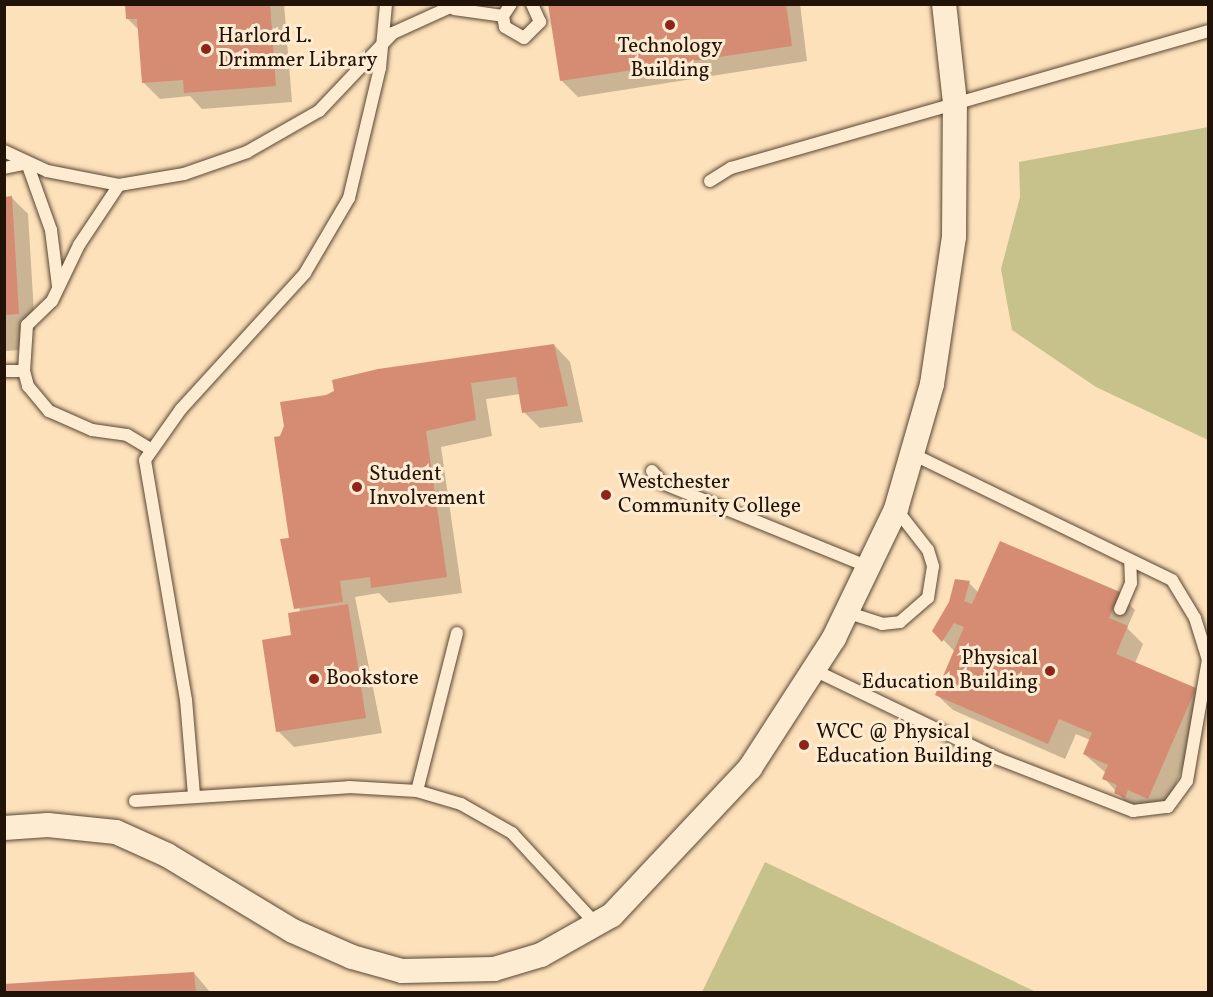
<!DOCTYPE html>
<html>
<head>
<meta charset="utf-8">
<style>
	body { margin:0 }
	#map { position:relative; width:1213px; height:997px; overflow:hidden; background:#fde1ba; font-family:Vollkorn,serif }
	div>[style] { position:absolute }
	.green>* { inset:0; background:#c7c18b }
	.shadow>* { inset:0; background:#0003 }
	.building>* { inset:0; background:#d58c73 }
	.roads { filter:drop-shadow(0 0 2px #594634) drop-shadow(0 0 2px #594634) }
	.lane>* { height:12px; margin:-6px; padding:0 6px; transform-origin:6px; border-radius:6px; background:#feecd2 }
	.street>* { height:24px; margin:-12px; padding:0 12px; transform-origin:12px; border-radius:12px; background:#feecd2 }
	.dots>* { width:16px; height:16px; translate:-50% -50%; box-sizing:border-box; border:3px solid #feecd2; border-radius:50% }
	span { translate:-50% -50%; white-space:nowrap; text-align:center; line-height:1.15; -webkit-text-stroke:6px #feecd2; paint-order:stroke }
	.poi-label { font-size:21px; color:#221308 }
	.left { translate:0 -50%; text-align:left }
	.right { translate:-100% -50%; text-align:right }
	.frame { position:absolute; inset:0; border:6px solid #221308; pointer-events:none }
</style>
</head>
<body>
<div id="map">
	<div class="green">
		<div style="clip-path:polygon(1208px 127px,1208px 440px,1096px 387px,1012px 330px,1001px 269px,1020px 197px,1019px 162px)"></div>
		<div style="clip-path:polygon(765px 862px,1036px 992px,702px 992px)"></div>
	</div>
	<div class="shadow">
		<div style="clip-path:polygon(127px 4px,284px 4px,292px 102px,202px 109px,190px 96px,160px 99px,143px 82px,140px 31px,127px 18px)"></div>
		<div style="clip-path:polygon(551px 4px,800px 4px,807px 61px,578px 97px,562px 81px)"></div>
		<div style="clip-path:polygon(4px 198px,12px 198px,28px 214px,35px 330px,21px 331px,22px 350px,4px 351px)"></div>
		<div style="clip-path:polygon(554px 345px,570px 362px,583px 422px,540px 428px,524px 412px,520px 394px,486px 399px,492px 436px,441px 447px,462px 593px,389px 603px,379px 593px,355px 597px,382px 733px,294px 747px,278px 731px,300px 613px,282px 437px,326px 397px)"></div>
		<div style="clip-path:polygon(969px 583px,979px 593px,1119px 594px,1135px 610px,1127px 628px,1143px 644px,1135px 663px,1195px 690px,1208px 703px,1164px 814px,1145px 805px,1132px 809px,1104px 778px,1106px 773px,1084px 754px,1090px 740px,1076px 734px,1065px 759px,953px 710px,936px 694px,955px 652px,934px 630px)"></div>
		<div style="clip-path:polygon(194px 973px,210px 992px,4px 992px,4px 986px)"></div>
	</div>
	<div class="building">
		<div style="clip-path:polygon(125px 4px,270px 4px,276px 86px,184px 93px,183px 80px,142px 83px,137px 19px,126px 19px)"></div>
		<div style="clip-path:polygon(548px 4px,786px 4px,792px 46px,560px 81px)"></div>
		<div style="clip-path:polygon(12px 196px,19px 314px,4px 315px,4px 197px)"></div>
		<div style="clip-path:polygon(554px 344px,568px 406px,522px 413px,516px 377px,471px 383px,476px 420px,426px 431px,447px 577px,371px 588px,370px 577px,340px 581px,343px 602px,294px 609px,280px 539px,289px 538px,274px 437px,280px 436px,284px 426px,280px 402px,326px 395px,334px 391px,332px 380px,378px 369px)"></div>
		<div style="clip-path:polygon(1000px 541px,1120px 592px,1109px 618px,1128px 626px,1116px 654px,1196px 688px,1148px 799px,1128px 790px,1125px 798px,1114px 793px,1117px 785px,1102px 779px,1108px 765px,1083px 754px,1092px 733px,1059px 719px,1048px 744px,935px 695px,964px 627px,954px 623px,942px 642px,932px 631px,949px 602px,955px 579px,970px 581px,964px 601px,972px 604px)"></div>
		<div style="clip-path:polygon(348px 604px,366px 718px,276px 732px,262px 640px,291px 635px,288px 613px)"></div>
		<div style="clip-path:polygon(194px 972px,196px 992px,4px 992px,4px 984px)"></div>
	</div>
	<div class="roads">
		<div class="lane">
			<div style="left:511px;top:4px;width:14px;rotate:124deg"></div>
			<div style="left:503px;top:16px;width:11px;rotate:80deg"></div>
			<div style="left:505px;top:27px;width:22px;rotate:30deg"></div>
			<div style="left:524px;top:38px;width:23px;rotate:-45deg"></div>
			<div style="left:540px;top:22px;width:20px;rotate:-114deg"></div>
			<div style="left:454px;top:9px;width:49px;rotate:8.1deg"></div>
			<div style="left:4px;top:151px;width:47px;rotate:24.9deg"></div>
			<div style="left:47px;top:171px;width:73px;rotate:11deg"></div>
			<div style="left:119px;top:185px;width:66px;rotate:-9.6deg"></div>
			<div style="left:184px;top:174px;width:67px;rotate:-19.2deg"></div>
			<div style="left:247px;top:152px;width:83px;rotate:-29.7deg"></div>
			<div style="left:319px;top:111px;width:108px;rotate:-46.5deg"></div>
			<div style="left:393px;top:33px;width:70px;rotate:-24.4deg"></div>
			<div style="left:4px;top:168px;width:24px;rotate:-12deg"></div>
			<div style="left:27px;top:163px;width:71px;rotate:70.3deg"></div>
			<div style="left:51px;top:230px;width:56px;rotate:82.9deg"></div>
			<div style="left:710px;top:181px;width:25px;rotate:-32deg"></div>
			<div style="left:731px;top:168px;width:496px;rotate:-16deg"></div>
			<div style="left:119px;top:185px;width:72px;rotate:123.7deg"></div>
			<div style="left:79px;top:245px;width:62px;rotate:115.7deg"></div>
			<div style="left:52px;top:301px;width:35px;rotate:136deg"></div>
			<div style="left:27px;top:325px;width:46px;rotate:93.7deg"></div>
			<div style="left:24px;top:371px;width:16px;rotate:75deg"></div>
			<div style="left:28px;top:386px;width:33px;rotate:50deg"></div>
			<div style="left:49px;top:411px;width:47px;rotate:23.8deg"></div>
			<div style="left:92px;top:430px;width:35px;rotate:8deg"></div>
			<div style="left:127px;top:435px;width:29px;rotate:31deg"></div>
			<div style="left:4px;top:371px;width:20px"></div>
			<div style="left:652px;top:471px;width:16px;rotate:50deg"></div>
			<div style="left:662px;top:483px;width:226px;rotate:22.1deg"></div>
			<div style="left:1120px;top:609px;width:28px;rotate:-67deg"></div>
			<div style="left:1131px;top:583px;width:23px;rotate:-92deg"></div>
			<div style="left:849px;top:613px;width:35px;rotate:18deg"></div>
			<div style="left:882px;top:624px;width:18px;rotate:-6deg"></div>
			<div style="left:900px;top:622px;width:37px;rotate:-41deg"></div>
			<div style="left:928px;top:598px;width:32px;rotate:-81deg"></div>
			<div style="left:933px;top:566px;width:17px;rotate:-107deg"></div>
			<div style="left:928px;top:550px;width:52px;rotate:-128deg"></div>
			<div style="left:816px;top:671px;width:203px;rotate:25.7deg"></div>
			<div style="left:999px;top:759px;width:144px;rotate:21.2deg"></div>
			<div style="left:1133px;top:811px;width:35px;rotate:-7deg"></div>
			<div style="left:1168px;top:807px;width:32px;rotate:-54deg"></div>
			<div style="left:1187px;top:781px;width:123px;rotate:-80.2deg"></div>
			<div style="left:1208px;top:660px;width:44px;rotate:-107.2deg"></div>
			<div style="left:1195px;top:618px;width:44px;rotate:-121.2deg"></div>
			<div style="left:1172px;top:580px;width:288px;rotate:-154.1deg"></div>
			<div style="left:417px;top:791px;width:163px;rotate:-75.8deg"></div>
			<div style="left:194px;top:795px;width:95px;rotate:-94.8deg"></div>
			<div style="left:186px;top:700px;width:243px;rotate:-99.7deg"></div>
			<div style="left:145px;top:460px;width:62px;rotate:-54.8deg"></div>
			<div style="left:181px;top:409px;width:184px;rotate:-47.6deg"></div>
			<div style="left:305px;top:273px;width:87px;rotate:-59.6deg"></div>
			<div style="left:349px;top:198px;width:134px;rotate:-76.6deg"></div>
			<div style="left:380px;top:68px;width:64px;rotate:-84.6deg"></div>
			<div style="left:135px;top:801px;width:214px;rotate:-3.7deg"></div>
			<div style="left:349px;top:787px;width:68px;rotate:3.4deg"></div>
			<div style="left:417px;top:791px;width:46px;rotate:16.5deg"></div>
			<div style="left:461px;top:804px;width:59px;rotate:29.6deg"></div>
			<div style="left:512px;top:833px;width:125px;rotate:47.3deg"></div>
		</div>
		<div class="street">
			<div style="left:4px;top:828px;width:44px;rotate:-3.9deg"></div>
			<div style="left:48px;top:825px;width:68px;rotate:5.9deg"></div>
			<div style="left:116px;top:832px;width:56px;rotate:24.3deg"></div>
			<div style="left:167px;top:855px;width:147px;rotate:31.1deg"></div>
			<div style="left:293px;top:931px;width:64px;rotate:23.8deg"></div>
			<div style="left:352px;top:957px;width:52px;rotate:15.6deg"></div>
			<div style="left:402px;top:971px;width:92px;rotate:-1.2deg"></div>
			<div style="left:494px;top:969px;width:49px;rotate:-16.6deg"></div>
			<div style="left:541px;top:955px;width:81px;rotate:-29.4deg"></div>
			<div style="left:612px;top:915px;width:202px;rotate:-46.8deg"></div>
			<div style="left:750px;top:768px;width:155px;rotate:-57.1deg"></div>
			<div style="left:834px;top:638px;width:143px;rotate:-64.3deg"></div>
			<div style="left:896px;top:509px;width:130px;rotate:-73.9deg"></div>
			<div style="left:932px;top:384px;width:149px;rotate:-81.5deg"></div>
			<div style="left:954px;top:237px;width:134px;rotate:-89.6deg"></div>
			<div style="left:955px;top:103px;width:100px;rotate:-96.3deg"></div>
		</div>
	</div>
	<div class="dots">
		<div style="left:670px;top:25px;background:#8f2418"></div>
		<div style="left:206px;top:49px;background:#8f2418"></div>
		<div style="left:357px;top:487px;background:#8f2418"></div>
		<div style="left:606px;top:495px;background:#8f2418"></div>
		<div style="left:1050px;top:671px;background:#8f2418"></div>
		<div style="left:314px;top:679px;background:#8f2418"></div>
		<div style="left:804px;top:745px;background:#8f2418"></div>
	</div>
	<div class="poi-label">
		<span class="left" style="left:218px;top:49px">Harlord L.<br>Drimmer Library</span>
		<span style="left:670px;top:59px">Technology<br>Building</span>
		<span class="left" style="left:369px;top:487px">Student<br>Involvement</span>
		<span class="left" style="left:618px;top:495px">Westchester<br>Community College</span>
		<span class="right" style="left:1038px;top:671px">Physical<br>Education Building</span>
		<span class="left" style="left:326px;top:679px">Bookstore</span>
		<span class="left" style="left:816px;top:745px">WCC @ Physical<br>Education Building</span>
	</div>
	<div class="frame"></div>
</div>
</body>
</html>
